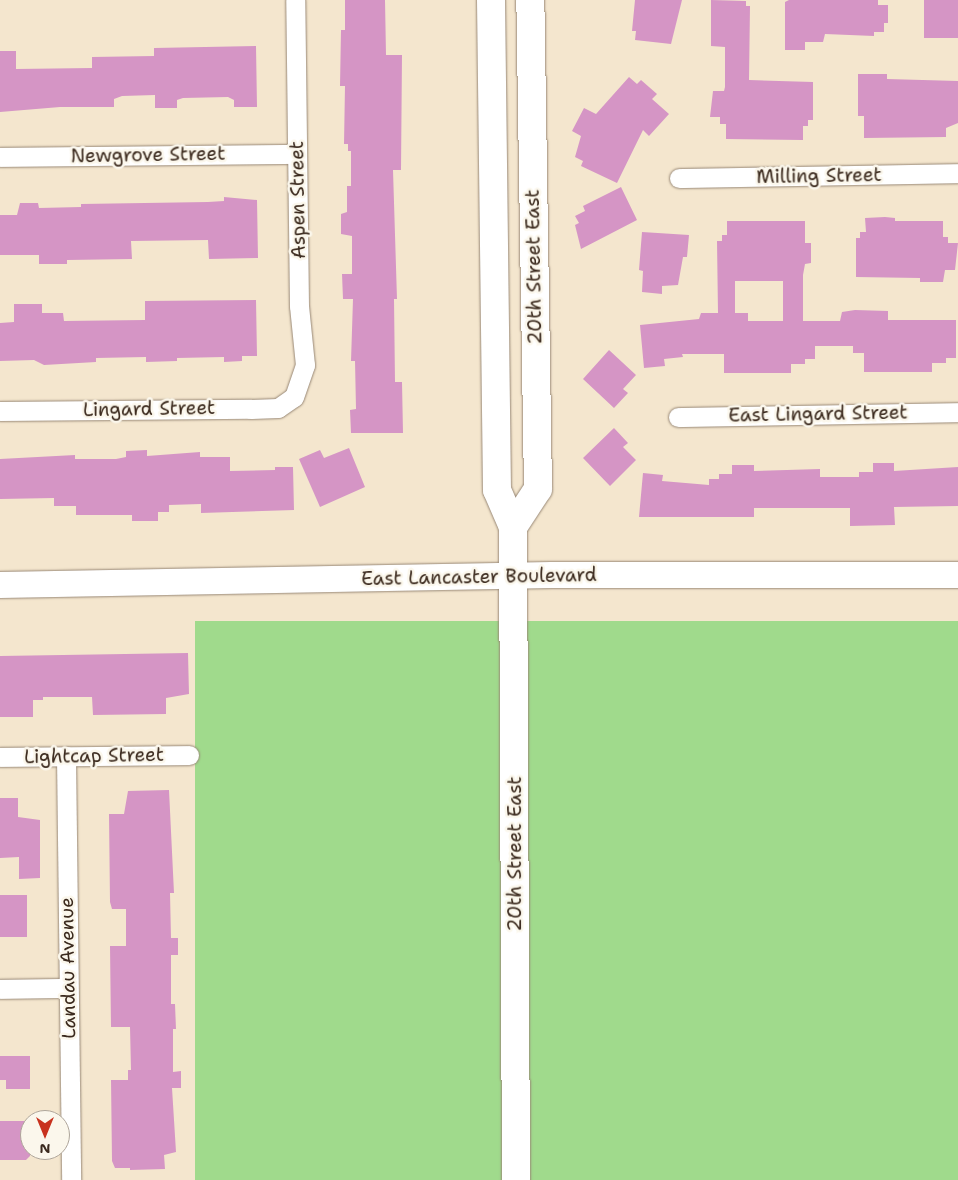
<!DOCTYPE html>
<html>
<head>
<meta charset="utf-8">
<style>
	body { margin:0 }
	#map { position:relative; width:958px; height:1180px; overflow:hidden; background:#f4e6ce; font-family:"Shantell Sans",sans-serif }
	div>[style] { position:absolute }
	.green>* { inset:0; background:#a0da8c; transform-origin:0 0 }
	.building>* { inset:0; background:#d595c5; transform-origin:0 0 }
	.roads { filter:drop-shadow(0 0 1px #988876) drop-shadow(0 0 1px #988876) }
	.street>* { height:19px; margin:-9.5px; padding:0 9.5px; transform-origin:9.5px; border-radius:9.5px; background:#fff }
	.secondary>* { height:26px; margin:-13px; padding:0 13px; transform-origin:13px; border-radius:13px; background:#fff }
	.primary>* { height:28px; margin:-14px; padding:0 14px; transform-origin:14px; border-radius:14px; background:#fff }
	span { translate:-50% -50%; white-space:nowrap; text-align:center; line-height:1.15; -webkit-text-stroke:5px #fbf7ec; paint-order:stroke }
	.street-label { font-size:19px; color:#3b2a1e }
	.north { position:absolute; left:20px; top:1110px; width:50px; height:50px; box-sizing:border-box; background:#fbf7ec; border:1px solid #aea59a; border-radius:50%; rotate:180deg; font-size:14px; font-weight:700; line-height:20px; text-align:center; color:#3b2a1e }
	.north::after { content:''; display:block; margin:auto; width:18px; height:22px; background:#c8321e; clip-path:polygon(50% 0,100% 100%,50% 72%,0 100%) }
</style>
</head>
<body>
<div id="map">
	<div class="green">
		<div style="left:958px;top:621px;width:559px;height:763px;rotate:90deg"></div>
	</div>
	<div class="building">
		<div style="clip-path:polygon(345px 0,385px 0,386px 55px,402px 55px,401px 170px,393px 170px,397px 299px,394px 299px,395px 382px,402px 382px,403px 433px,351px 433px,350px 410px,356px 409px,355px 361px,351px 361px,353px 299px,343px 299px,342px 274px,352px 274px,352px 236px,341px 234px,341px 214px,347px 212px,347px 186px,351px 186px,351px 151px,348px 151px,348px 144px,344px 144px,345px 86px,340px 86px,341px 30px,345px 30px)"></div>
		<div style="clip-path:polygon(635px 0,682px 0,671px 44px,635px 40px,636px 31px,632px 31px)"></div>
		<div style="clip-path:polygon(711px 0,746px 1px,746px 6px,750px 6px,749px 80px,813px 82px,813px 120px,808px 120px,808px 126px,803px 126px,803px 140px,726px 139px,726px 124px,720px 124px,720px 117px,710px 117px,713px 91px,724px 91px,725px 87px,725px 47px,711px 46px)"></div>
		<div style="clip-path:polygon(789px 0,878px 0,878px 5px,888px 5px,888px 23px,884px 23px,884px 32px,874px 32px,874px 36px,825px 34px,823px 42px,805px 42px,805px 50px,785px 50px,785px 2px)"></div>
		<div style="left:924px;top:0;width:34px;height:38px"></div>
		<div style="clip-path:polygon(256px 46px,257px 107px,234px 107px,234px 100px,228px 97px,183px 98px,177px 100px,177px 108px,155px 108px,155px 95px,122px 96px,114px 99px,114px 107px,60px 107px,0 112px,0 51px,16px 51px,16px 69px,92px 68px,92px 57px,154px 56px,154px 48px)"></div>
		<div style="clip-path:polygon(858px 74px,887px 74px,887px 79px,958px 81px,958px 123px,946px 128px,946px 137px,864px 138px,864px 116px,858px 116px)"></div>
		<div style="clip-path:polygon(629px 77px,637px 84px,641px 80px,657px 94px,652px 99px,669px 114px,649px 136px,643px 130px,617px 183px,581px 166px,583px 161px,575px 157px,581px 136px,572px 131px,584px 108px,596px 114px)"></div>
		<div style="clip-path:polygon(621px 187px,637px 220px,581px 249px,575px 225px,579px 223px,575px 216px,585px 211px,583px 206px)"></div>
		<div style="clip-path:polygon(224px 197px,257px 200px,258px 258px,209px 259px,208px 240px,131px 241px,132px 259px,67px 260px,67px 264px,39px 264px,39px 255px,0 255px,0 215px,17px 215px,20px 203px,38px 203px,39px 208px,81px 207px,81px 204px,208px 202px,224px 201px)"></div>
		<div style="clip-path:polygon(885px 217px,895px 218px,895px 221px,943px 221px,943px 237px,948px 237px,948px 243px,958px 243px,955px 270px,945px 270px,943px 282px,920px 282px,920px 278px,856px 277px,856px 238px,860px 238px,860px 232px,866px 232px,865px 218px)"></div>
		<div style="clip-path:polygon(evenodd,727px 221px,805px 221px,805px 243px,811px 243px,811px 263px,805px 264px,803px 275px,803px 321px,840px 321px,842px 312px,855px 310px,888px 311px,888px 320px,956px 320px,956px 358px,946px 358px,946px 363px,932px 363px,932px 372px,864px 372px,864px 353px,853px 353px,853px 346px,815px 346px,815px 359px,805px 359px,805px 364px,791px 364px,791px 373px,724px 373px,724px 354px,682px 354px,683px 357px,664px 359px,665px 366px,644px 368px,640px 325px,699px 319px,701px 313px,718px 313px,717px 241px,722px 241px,722px 235px,727px 235px,727px 221px,735px 281px,783px 281px,783px 321px,748px 321px,748px 313px,735px 313px,735px 281px)"></div>
		<div style="clip-path:polygon(642px 232px,689px 235px,687px 257px,683px 257px,678px 285px,662px 286px,662px 294px,642px 292px,643px 271px,639px 270px)"></div>
		<div style="clip-path:polygon(256px 300px,257px 356px,242px 356px,242px 361px,224px 362px,224px 357px,177px 358px,177px 361px,146px 362px,146px 357px,96px 358px,96px 362px,44px 365px,34px 360px,0 361px,0 323px,14px 322px,14px 304px,42px 304px,42px 313px,63px 313px,64px 321px,145px 320px,145px 301px)"></div>
		<div style="clip-path:polygon(609px 350px,636px 375px,623px 389px,628px 393px,614px 408px,583px 379px)"></div>
		<div style="clip-path:polygon(614px 428px,628px 443px,623px 447px,636px 460px,610px 486px,583px 458px)"></div>
		<div style="clip-path:polygon(349px 448px,365px 487px,320px 507px,299px 459px,320px 450px,324px 458px)"></div>
		<div style="clip-path:polygon(147px 450px,147px 456px,200px 452px,200px 457px,230px 457px,230px 471px,275px 470px,275px 467px,293px 467px,294px 510px,201px 513px,201px 504px,169px 505px,169px 512px,158px 512px,158px 521px,132px 521px,132px 515px,76px 515px,76px 506px,54px 506px,54px 498px,0 499px,0 459px,75px 455px,75px 459px,116px 459px,126px 457px,126px 451px)"></div>
		<div style="clip-path:polygon(873px 463px,894px 463px,894px 471px,958px 467px,958px 506px,894px 507px,895px 525px,850px 526px,850px 508px,754px 508px,754px 517px,639px 517px,643px 473px,663px 475px,662px 481px,709px 485px,709px 479px,719px 479px,719px 474px,732px 474px,732px 465px,754px 465px,754px 471px,820px 469px,820px 477px,859px 477px,859px 472px,873px 472px)"></div>
		<div style="clip-path:polygon(188px 653px,189px 694px,166px 698px,166px 714px,93px 715px,92px 697px,43px 697px,43px 700px,33px 700px,33px 717px,0 717px,0 656px)"></div>
		<div style="clip-path:polygon(169px 790px,174px 893px,170px 893px,171px 938px,178px 938px,178px 955px,171px 955px,171px 1004px,175px 1004px,176px 1029px,173px 1029px,173px 1072px,181px 1071px,181px 1088px,172px 1088px,176px 1152px,164px 1155px,165px 1169px,130px 1170px,130px 1168px,115px 1168px,112px 1161px,111px 1080px,128px 1080px,128px 1070px,131px 1070px,130px 1027px,111px 1027px,110px 946px,126px 946px,126px 909px,112px 909px,110px 902px,109px 814px,124px 814px,128px 791px)"></div>
		<div style="clip-path:polygon(0 798px,18px 798px,18px 817px,40px 820px,40px 878px,19px 879px,19px 857px,0 858px)"></div>
		<div style="left:0;top:895px;width:27px;height:42px"></div>
		<div style="clip-path:polygon(0 1056px,30px 1056px,30px 1089px,6px 1089px,6px 1080px,0 1080px)"></div>
		<div style="clip-path:polygon(0 1121px,30px 1121px,30px 1156px,26px 1160px,0 1160px)"></div>
	</div>
	<div class="roads">
		<div class="street">
			<div style="left:0;top:157px;width:297px;rotate:-0.6deg"></div>
			<div style="left:679px;top:178px;width:279px;rotate:-1deg"></div>
			<div style="left:0;top:411px;width:251px;rotate:-0.5deg"></div>
			<div style="left:251px;top:409px;width:27px;rotate:-2deg"></div>
			<div style="left:278px;top:408px;width:19px;rotate:-35deg"></div>
			<div style="left:294px;top:397px;width:34px;rotate:-71deg"></div>
			<div style="left:305px;top:365px;width:59px;rotate:-95.8deg"></div>
			<div style="left:299px;top:306px;width:306px;rotate:-90.7deg"></div>
			<div style="left:678px;top:417px;width:280px;rotate:-1deg"></div>
			<div style="left:66px;top:756px;width:424px;rotate:89.3deg"></div>
			<div style="left:0;top:757px;width:189px;rotate:-0.6deg"></div>
			<div style="left:0;top:989px;width:67px;rotate:-0.9deg"></div>
		</div>
		<div class="secondary">
			<div style="left:0;top:585px;width:552px;rotate:-1.04deg"></div>
			<div style="left:552px;top:575px;width:406px"></div>
		</div>
		<div class="primary">
			<div style="left:491px;top:0;width:490px;rotate:89.3deg"></div>
			<div style="left:497px;top:490px;width:40px;rotate:66.6deg"></div>
			<div style="left:513px;top:527px;width:653px;rotate:89.74deg"></div>
			<div style="left:513px;top:527px;width:45px;rotate:-56.7deg"></div>
			<div style="left:538px;top:489px;width:489px;rotate:-90.9deg"></div>
		</div>
	</div>
	<div class="street-label">
		<span style="left:148px;top:155px;rotate:-1deg">Newgrove Street</span>
		<span style="left:819px;top:176px;rotate:-1deg">Milling Street</span>
		<span style="left:298px;top:200px;rotate:-91deg">Aspen Street</span>
		<span style="left:534px;top:267px;rotate:-91deg">20th Street East</span>
		<span style="left:149px;top:409px;rotate:-1deg">Lingard Street</span>
		<span style="left:818px;top:414px;rotate:-1deg">East Lingard Street</span>
		<span style="left:479px;top:577px;rotate:-1deg">East Lancaster Boulevard</span>
		<span style="left:94px;top:756px;rotate:-1deg">Lightcap Street</span>
		<span style="left:515px;top:854px;rotate:-90deg">20th Street East</span>
		<span style="left:68px;top:968px;rotate:-91deg">Landau Avenue</span>
	</div>
	<div class="north">N</div>
</div>
</body>
</html>
